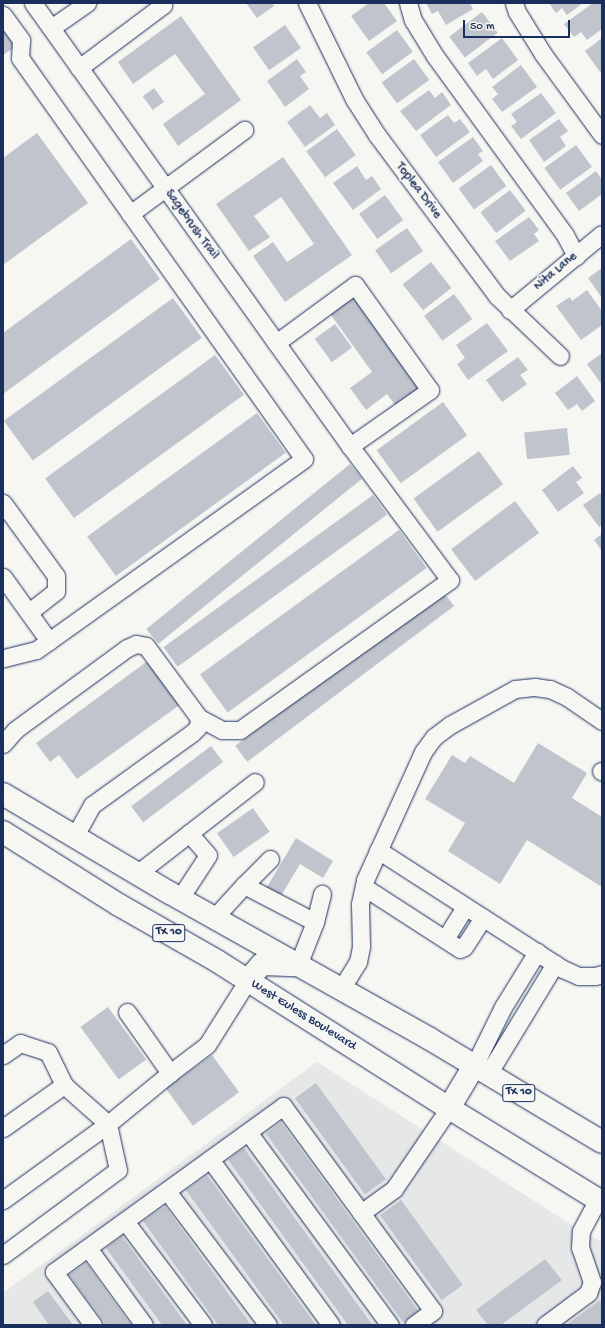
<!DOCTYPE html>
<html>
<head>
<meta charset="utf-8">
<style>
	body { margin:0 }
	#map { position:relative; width:605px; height:1328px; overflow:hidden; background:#f6f6f2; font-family:"Gochi Hand",sans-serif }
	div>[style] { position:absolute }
	.built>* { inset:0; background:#e6e7e7 }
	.building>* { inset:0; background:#c0c4cd; transform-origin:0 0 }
	.roads { filter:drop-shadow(0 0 1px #1b2f5e) drop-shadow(0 0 1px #1b2f5e) }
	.minor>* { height:17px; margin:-8.5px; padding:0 8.5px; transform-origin:8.5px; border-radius:8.5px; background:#f6f6f2 }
	.major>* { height:22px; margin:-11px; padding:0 11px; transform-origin:11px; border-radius:11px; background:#f6f6f2 }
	span { translate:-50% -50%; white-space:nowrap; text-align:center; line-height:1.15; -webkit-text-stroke:3.5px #f6f6f2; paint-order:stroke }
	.shield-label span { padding:1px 3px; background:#f6f6f2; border:1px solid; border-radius:3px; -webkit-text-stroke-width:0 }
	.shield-label { font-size:12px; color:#1b2f5e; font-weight:700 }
	.street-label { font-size:13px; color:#1b2f5e }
	.frame { position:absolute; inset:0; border:4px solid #1b2f5e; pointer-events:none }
	.scale { position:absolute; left:463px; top:20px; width:107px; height:18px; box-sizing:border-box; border:2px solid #1b2f5e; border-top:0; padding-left:5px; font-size:12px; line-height:14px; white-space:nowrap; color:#1b2f5e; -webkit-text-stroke:3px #f6f6f2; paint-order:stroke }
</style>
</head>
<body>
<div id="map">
	<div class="built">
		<div style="clip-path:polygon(317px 1062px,575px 1227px,602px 1242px,602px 1325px,3px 1325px,3px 1293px)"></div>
	</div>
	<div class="building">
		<div style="clip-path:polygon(246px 3px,272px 3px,274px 6px,257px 18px)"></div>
		<div style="clip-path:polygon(369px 3px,384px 3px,397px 21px,369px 41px,351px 16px)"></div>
		<div style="clip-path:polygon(426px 3px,470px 3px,473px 9px,446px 25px,438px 11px,432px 14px)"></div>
		<div style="clip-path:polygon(549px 3px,583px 3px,567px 15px,562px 8px,556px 13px)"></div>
		<div style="clip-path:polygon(593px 3px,602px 3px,602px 29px,587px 40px,581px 32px,574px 37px,564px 24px)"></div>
		<div style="left:482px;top:12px;width:26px;height:41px;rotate:53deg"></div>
		<div style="clip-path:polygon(181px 16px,241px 100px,178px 146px,163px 124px,205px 94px,175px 54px,133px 84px,118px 62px)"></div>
		<div style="clip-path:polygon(3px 24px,18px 45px,3px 55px)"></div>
		<div style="left:285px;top:25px;width:28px;height:39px;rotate:55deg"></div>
		<div style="left:397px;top:30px;width:27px;height:38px;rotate:54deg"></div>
		<div style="clip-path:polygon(502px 38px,518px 60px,493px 79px,486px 69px,477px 76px,468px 63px)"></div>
		<div style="clip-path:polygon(602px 38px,602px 70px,600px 72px,585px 51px)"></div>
		<div style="clip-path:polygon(297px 59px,306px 72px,300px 76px,309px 89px,285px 107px,267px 81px)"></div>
		<div style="left:414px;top:59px;width:26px;height:40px;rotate:54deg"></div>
		<div style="clip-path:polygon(521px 65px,537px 87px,502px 112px,492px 99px,498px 94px,492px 87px)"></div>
		<div style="left:154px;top:88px;width:17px;height:14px;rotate:54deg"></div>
		<div style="clip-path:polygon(429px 90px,435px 98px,442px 92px,451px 105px,416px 131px,400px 111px)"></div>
		<div style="clip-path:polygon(541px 93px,556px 113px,521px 139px,511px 126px,517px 122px,511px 114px)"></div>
		<div style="clip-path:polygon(310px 105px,320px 118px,327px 113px,335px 125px,305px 147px,287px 122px)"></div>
		<div style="clip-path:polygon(448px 115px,454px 123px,460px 119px,470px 132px,436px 157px,420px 135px)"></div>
		<div style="clip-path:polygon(559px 119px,568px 131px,560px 137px,566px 146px,544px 162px,529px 140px)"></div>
		<div style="left:337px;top:129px;width:32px;height:38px;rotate:54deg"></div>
		<div style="clip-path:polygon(37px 133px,88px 203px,3px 265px,3px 158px)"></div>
		<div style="clip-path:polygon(473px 137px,483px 151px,478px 154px,483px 161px,453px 183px,438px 162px)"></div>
		<div style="left:576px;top:145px;width:27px;height:39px;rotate:54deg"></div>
		<div style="clip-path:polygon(283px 157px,352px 255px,285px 302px,253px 256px,273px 242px,287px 262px,314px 244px,281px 197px,254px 216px,270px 237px,249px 251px,216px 204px)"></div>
		<div style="left:491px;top:165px;width:26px;height:40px;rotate:54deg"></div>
		<div style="clip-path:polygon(357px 166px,366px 180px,372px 176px,381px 189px,353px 210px,333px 183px)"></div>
		<div style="clip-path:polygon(596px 171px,602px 180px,602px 194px,579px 211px,566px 193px)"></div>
		<div style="left:510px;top:190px;width:26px;height:37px;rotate:53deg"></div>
		<div style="left:385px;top:195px;width:31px;height:32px;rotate:54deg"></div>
		<div style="clip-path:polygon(529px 217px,539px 230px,534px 234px,539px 241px,510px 261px,495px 241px)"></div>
		<div style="left:407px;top:228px;width:28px;height:39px;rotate:55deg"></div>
		<div style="clip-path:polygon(131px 239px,160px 279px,3px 394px,3px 333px)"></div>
		<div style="left:431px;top:262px;width:33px;height:36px;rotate:52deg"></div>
		<div style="clip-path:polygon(602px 268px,602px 298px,588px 278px)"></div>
		<div style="clip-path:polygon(352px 289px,424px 390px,398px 409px,387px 394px,366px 410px,350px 388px,372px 372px,326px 308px)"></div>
		<div style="clip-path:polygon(587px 290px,602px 311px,602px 325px,581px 340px,556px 306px,570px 297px,572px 301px)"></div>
		<div style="left:454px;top:294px;width:31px;height:37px;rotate:54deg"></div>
		<div style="left:173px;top:298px;width:49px;height:209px;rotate:54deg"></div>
		<div style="clip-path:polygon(487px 323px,508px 351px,468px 380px,457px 364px,465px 358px,456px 345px)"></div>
		<div style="left:335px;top:324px;width:29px;height:25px;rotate:54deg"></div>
		<div style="clip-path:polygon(602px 353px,602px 385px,587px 364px)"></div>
		<div style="left:215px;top:355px;width:49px;height:210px;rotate:54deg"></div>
		<div style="clip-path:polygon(518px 357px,528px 370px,520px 375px,527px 384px,502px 402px,486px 380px)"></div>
		<div style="clip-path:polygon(577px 376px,595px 401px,582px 411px,577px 404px,568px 410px,555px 393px)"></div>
		<div style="left:443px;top:402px;width:41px;height:82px;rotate:54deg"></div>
		<div style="left:257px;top:413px;width:49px;height:210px;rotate:54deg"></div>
		<div style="left:567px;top:428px;width:27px;height:43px;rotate:84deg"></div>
		<div style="left:479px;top:451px;width:41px;height:81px;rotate:54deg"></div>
		<div style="left:350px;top:464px;width:19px;height:262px;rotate:51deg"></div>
		<div style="clip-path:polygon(573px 466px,582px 478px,576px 482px,584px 493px,558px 512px,542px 490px)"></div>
		<div style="clip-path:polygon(600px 493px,602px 496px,602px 525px,599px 527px,583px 505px)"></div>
		<div style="left:373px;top:495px;width:24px;height:259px;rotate:54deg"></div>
		<div style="left:515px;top:501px;width:40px;height:80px;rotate:53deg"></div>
		<div style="left:399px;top:530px;width:47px;height:246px;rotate:54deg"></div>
		<div style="clip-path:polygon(602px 534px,602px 551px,594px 540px)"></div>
		<div style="left:442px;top:590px;width:20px;height:259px;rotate:53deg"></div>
		<div style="clip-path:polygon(149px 660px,181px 704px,77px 779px,59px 755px,50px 762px,36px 743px)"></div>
		<div style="clip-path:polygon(538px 743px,587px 773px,572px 798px,602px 817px,602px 887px,527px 840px,500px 884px,448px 851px,465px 823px,425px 799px,452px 755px,465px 763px,470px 756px,514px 783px)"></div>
		<div style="left:211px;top:746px;width:20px;height:100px;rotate:53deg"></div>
		<div style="left:253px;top:808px;width:29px;height:44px;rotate:55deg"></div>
		<div style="clip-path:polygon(296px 838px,333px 861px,323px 878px,300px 864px,278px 901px,264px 892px)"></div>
		<div style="left:108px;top:1007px;width:65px;height:34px;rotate:54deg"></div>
		<div style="left:212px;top:1055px;width:46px;height:57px;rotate:54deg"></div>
		<div style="left:316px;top:1083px;width:119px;height:26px;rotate:54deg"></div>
		<div style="left:281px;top:1122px;width:234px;height:19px;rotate:54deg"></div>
		<div style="left:244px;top:1148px;width:218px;height:20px;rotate:54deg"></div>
		<div style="left:207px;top:1175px;width:185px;height:26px;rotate:54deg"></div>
		<div style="left:401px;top:1200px;width:105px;height:26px;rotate:54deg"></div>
		<div style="clip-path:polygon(165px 1206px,251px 1325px,218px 1325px,143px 1221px)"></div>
		<div style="clip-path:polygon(122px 1236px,187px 1325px,162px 1325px,106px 1248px)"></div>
		<div style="clip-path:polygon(545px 1259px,562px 1280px,501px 1325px,488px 1325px,476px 1310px)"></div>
		<div style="clip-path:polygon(86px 1263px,131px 1325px,106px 1325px,69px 1275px)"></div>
		<div style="clip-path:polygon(48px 1291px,73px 1325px,49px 1325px,33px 1302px)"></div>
		<div style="clip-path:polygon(600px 1300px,602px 1303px,602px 1323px,600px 1325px,566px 1325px)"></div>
	</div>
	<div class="roads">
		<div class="minor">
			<div style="left:33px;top:3px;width:545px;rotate:54.41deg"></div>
			<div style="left:350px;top:446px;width:167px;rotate:53.3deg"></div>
			<div style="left:450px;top:580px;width:258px;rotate:144.5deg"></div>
			<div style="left:240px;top:730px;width:18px;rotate:180deg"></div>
			<div style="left:222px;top:730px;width:26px;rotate:-152deg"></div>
			<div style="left:307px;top:3px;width:107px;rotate:63.9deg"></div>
			<div style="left:354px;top:99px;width:43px;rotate:57.4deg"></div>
			<div style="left:377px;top:135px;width:201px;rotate:53.3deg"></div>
			<div style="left:497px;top:296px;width:87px;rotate:43.6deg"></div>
			<div style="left:408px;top:3px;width:18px;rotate:74deg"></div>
			<div style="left:413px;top:20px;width:42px;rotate:58.6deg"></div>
			<div style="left:435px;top:56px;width:221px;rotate:54deg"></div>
			<div style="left:565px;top:235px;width:24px;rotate:62deg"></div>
			<div style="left:514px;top:3px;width:9px;rotate:72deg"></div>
			<div style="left:517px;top:12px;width:49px;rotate:58.2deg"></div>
			<div style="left:543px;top:54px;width:100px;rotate:53.9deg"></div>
			<div style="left:3px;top:15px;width:31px;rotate:54deg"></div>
			<div style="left:21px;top:40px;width:18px;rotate:93deg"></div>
			<div style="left:20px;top:58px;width:491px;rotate:54.7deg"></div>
			<div style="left:304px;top:459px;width:329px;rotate:144.5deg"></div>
			<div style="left:36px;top:650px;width:34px;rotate:166deg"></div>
			<div style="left:51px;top:28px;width:44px;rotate:-34.8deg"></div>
			<div style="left:79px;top:68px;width:105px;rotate:-36.9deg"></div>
			<div style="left:163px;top:5px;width:2px;rotate:-117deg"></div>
			<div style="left:130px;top:214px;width:142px;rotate:-36.4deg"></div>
			<div style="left:510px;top:310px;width:119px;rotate:-39.6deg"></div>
			<div style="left:276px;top:343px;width:98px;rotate:-36.3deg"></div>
			<div style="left:355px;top:285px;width:129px;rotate:54.5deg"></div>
			<div style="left:430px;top:390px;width:98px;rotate:145deg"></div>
			<div style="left:3px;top:503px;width:90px;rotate:54deg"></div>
			<div style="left:56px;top:576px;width:15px;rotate:90deg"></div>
			<div style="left:56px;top:591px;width:34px;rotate:142deg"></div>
			<div style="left:3px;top:577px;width:79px;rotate:54.3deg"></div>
			<div style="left:3px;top:744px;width:18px;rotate:-49deg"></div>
			<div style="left:15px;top:730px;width:139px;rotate:-36.2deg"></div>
			<div style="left:127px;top:648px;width:10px;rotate:-24deg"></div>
			<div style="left:136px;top:644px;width:10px;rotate:11deg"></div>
			<div style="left:146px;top:646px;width:89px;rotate:53.6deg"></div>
			<div style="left:199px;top:718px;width:9px;rotate:96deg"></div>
			<div style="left:198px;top:727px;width:8px;rotate:135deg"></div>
			<div style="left:192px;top:733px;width:123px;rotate:144.2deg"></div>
			<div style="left:92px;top:805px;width:35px;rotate:119deg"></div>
			<div style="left:601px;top:771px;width:1px;rotate:45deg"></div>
			<div style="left:378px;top:850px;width:220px;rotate:32.8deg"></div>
			<div style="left:563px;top:969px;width:17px;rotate:24deg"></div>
			<div style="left:579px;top:976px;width:16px"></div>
			<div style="left:595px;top:976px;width:7px;rotate:-16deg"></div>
			<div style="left:270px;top:859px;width:37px;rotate:135deg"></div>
			<div style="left:244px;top:885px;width:80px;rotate:27.5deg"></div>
			<div style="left:138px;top:873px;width:148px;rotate:-37.9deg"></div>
			<div style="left:364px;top:887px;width:114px;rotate:32.9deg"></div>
			<div style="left:460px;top:949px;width:4px;rotate:-27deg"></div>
			<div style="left:464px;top:947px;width:35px;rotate:-57deg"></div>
			<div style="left:180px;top:898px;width:51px;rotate:-56.9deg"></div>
			<div style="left:208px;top:855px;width:29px;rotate:-131deg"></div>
			<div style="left:214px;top:918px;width:45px;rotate:-47.7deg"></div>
			<div style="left:445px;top:939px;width:38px;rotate:-58deg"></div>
			<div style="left:298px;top:965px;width:46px;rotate:-68.4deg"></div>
			<div style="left:315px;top:922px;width:29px;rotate:-76deg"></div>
			<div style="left:341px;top:989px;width:32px;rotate:-58deg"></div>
			<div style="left:358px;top:962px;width:16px;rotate:-79deg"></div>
			<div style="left:361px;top:946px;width:42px;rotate:-91.4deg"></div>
			<div style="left:360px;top:904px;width:25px;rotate:-78deg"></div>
			<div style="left:365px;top:880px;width:141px;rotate:-65.6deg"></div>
			<div style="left:423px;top:752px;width:19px;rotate:-54deg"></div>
			<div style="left:434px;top:737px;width:20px;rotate:-37deg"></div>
			<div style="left:450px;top:725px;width:74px;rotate:-29deg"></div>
			<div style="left:515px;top:689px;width:20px;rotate:-6deg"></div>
			<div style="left:535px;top:687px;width:15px;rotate:8deg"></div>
			<div style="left:550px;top:689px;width:19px;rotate:25deg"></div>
			<div style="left:567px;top:697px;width:42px;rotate:34.4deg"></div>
			<div style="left:127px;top:1012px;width:75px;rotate:54.8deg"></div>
			<div style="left:3px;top:1055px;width:21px;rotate:-35deg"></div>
			<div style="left:20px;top:1043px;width:29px;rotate:18deg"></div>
			<div style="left:48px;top:1052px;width:37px;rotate:64deg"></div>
			<div style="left:474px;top:1066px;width:66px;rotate:-63.8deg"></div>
			<div style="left:503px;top:1007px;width:65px;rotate:-58.3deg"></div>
			<div style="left:488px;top:1074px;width:129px;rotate:-58.7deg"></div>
			<div style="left:3px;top:1128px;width:75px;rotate:-35.2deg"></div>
			<div style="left:64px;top:1085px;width:59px;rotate:41.6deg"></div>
			<div style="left:108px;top:1124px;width:130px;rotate:144.1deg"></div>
			<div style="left:248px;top:1132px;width:240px;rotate:53.7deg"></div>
			<div style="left:210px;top:1159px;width:205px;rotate:53.9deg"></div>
			<div style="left:167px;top:1191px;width:168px;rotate:53deg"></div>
			<div style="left:361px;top:1213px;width:41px;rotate:-36deg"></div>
			<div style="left:394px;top:1189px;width:98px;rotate:-55.8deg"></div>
			<div style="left:125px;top:1221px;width:130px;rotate:53.1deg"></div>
			<div style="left:88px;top:1248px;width:95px;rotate:54deg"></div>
			<div style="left:3px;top:1255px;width:143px;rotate:-36.5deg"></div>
			<div style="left:118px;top:1170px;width:47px;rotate:-102.3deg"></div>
			<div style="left:108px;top:1124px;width:80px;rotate:-39.4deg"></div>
			<div style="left:170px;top:1073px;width:46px;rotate:-37.1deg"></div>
			<div style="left:207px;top:1045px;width:77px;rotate:-57.8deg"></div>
			<div style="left:93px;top:1325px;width:66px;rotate:-126.3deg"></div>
			<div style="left:54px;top:1272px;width:283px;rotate:-35.9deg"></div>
			<div style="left:283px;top:1106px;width:254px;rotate:53.8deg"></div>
			<div style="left:433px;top:1311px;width:24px;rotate:144deg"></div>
			<div style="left:545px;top:1325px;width:54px;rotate:-36.7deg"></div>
			<div style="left:588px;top:1293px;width:12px;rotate:-70deg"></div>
			<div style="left:592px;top:1282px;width:36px;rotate:-109deg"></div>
			<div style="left:580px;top:1248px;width:17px;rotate:-87deg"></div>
			<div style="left:581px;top:1231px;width:36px;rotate:-62deg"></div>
		</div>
		<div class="major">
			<div style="left:3px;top:794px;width:194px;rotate:30.7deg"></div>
			<div style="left:170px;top:893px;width:298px;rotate:29.3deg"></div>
			<div style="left:430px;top:1039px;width:200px;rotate:30.9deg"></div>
			<div style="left:3px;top:832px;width:137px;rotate:32.2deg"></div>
			<div style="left:119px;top:905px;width:113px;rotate:29.7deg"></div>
			<div style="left:217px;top:961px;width:275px;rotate:32.4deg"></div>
			<div style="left:449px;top:1108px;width:180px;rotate:31.6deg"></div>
			<div style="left:248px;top:980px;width:21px;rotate:-49deg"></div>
			<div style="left:262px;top:964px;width:33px;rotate:2deg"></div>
			<div style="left:449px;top:1108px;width:49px;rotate:-59.2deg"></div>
		</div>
	</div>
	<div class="shield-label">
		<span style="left:169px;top:933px">TX 10</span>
		<span style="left:519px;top:1093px">TX 10</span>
	</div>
	<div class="street-label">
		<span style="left:418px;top:191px;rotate:53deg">Toplea Drive</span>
		<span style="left:191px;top:225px;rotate:54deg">Sagebrush Trail</span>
		<span style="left:556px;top:272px;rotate:-40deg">Nita Lane</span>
		<span style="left:303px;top:1016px;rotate:32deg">West Euless Boulevard</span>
	</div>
	<div class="frame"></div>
	<div class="scale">50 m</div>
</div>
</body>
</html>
